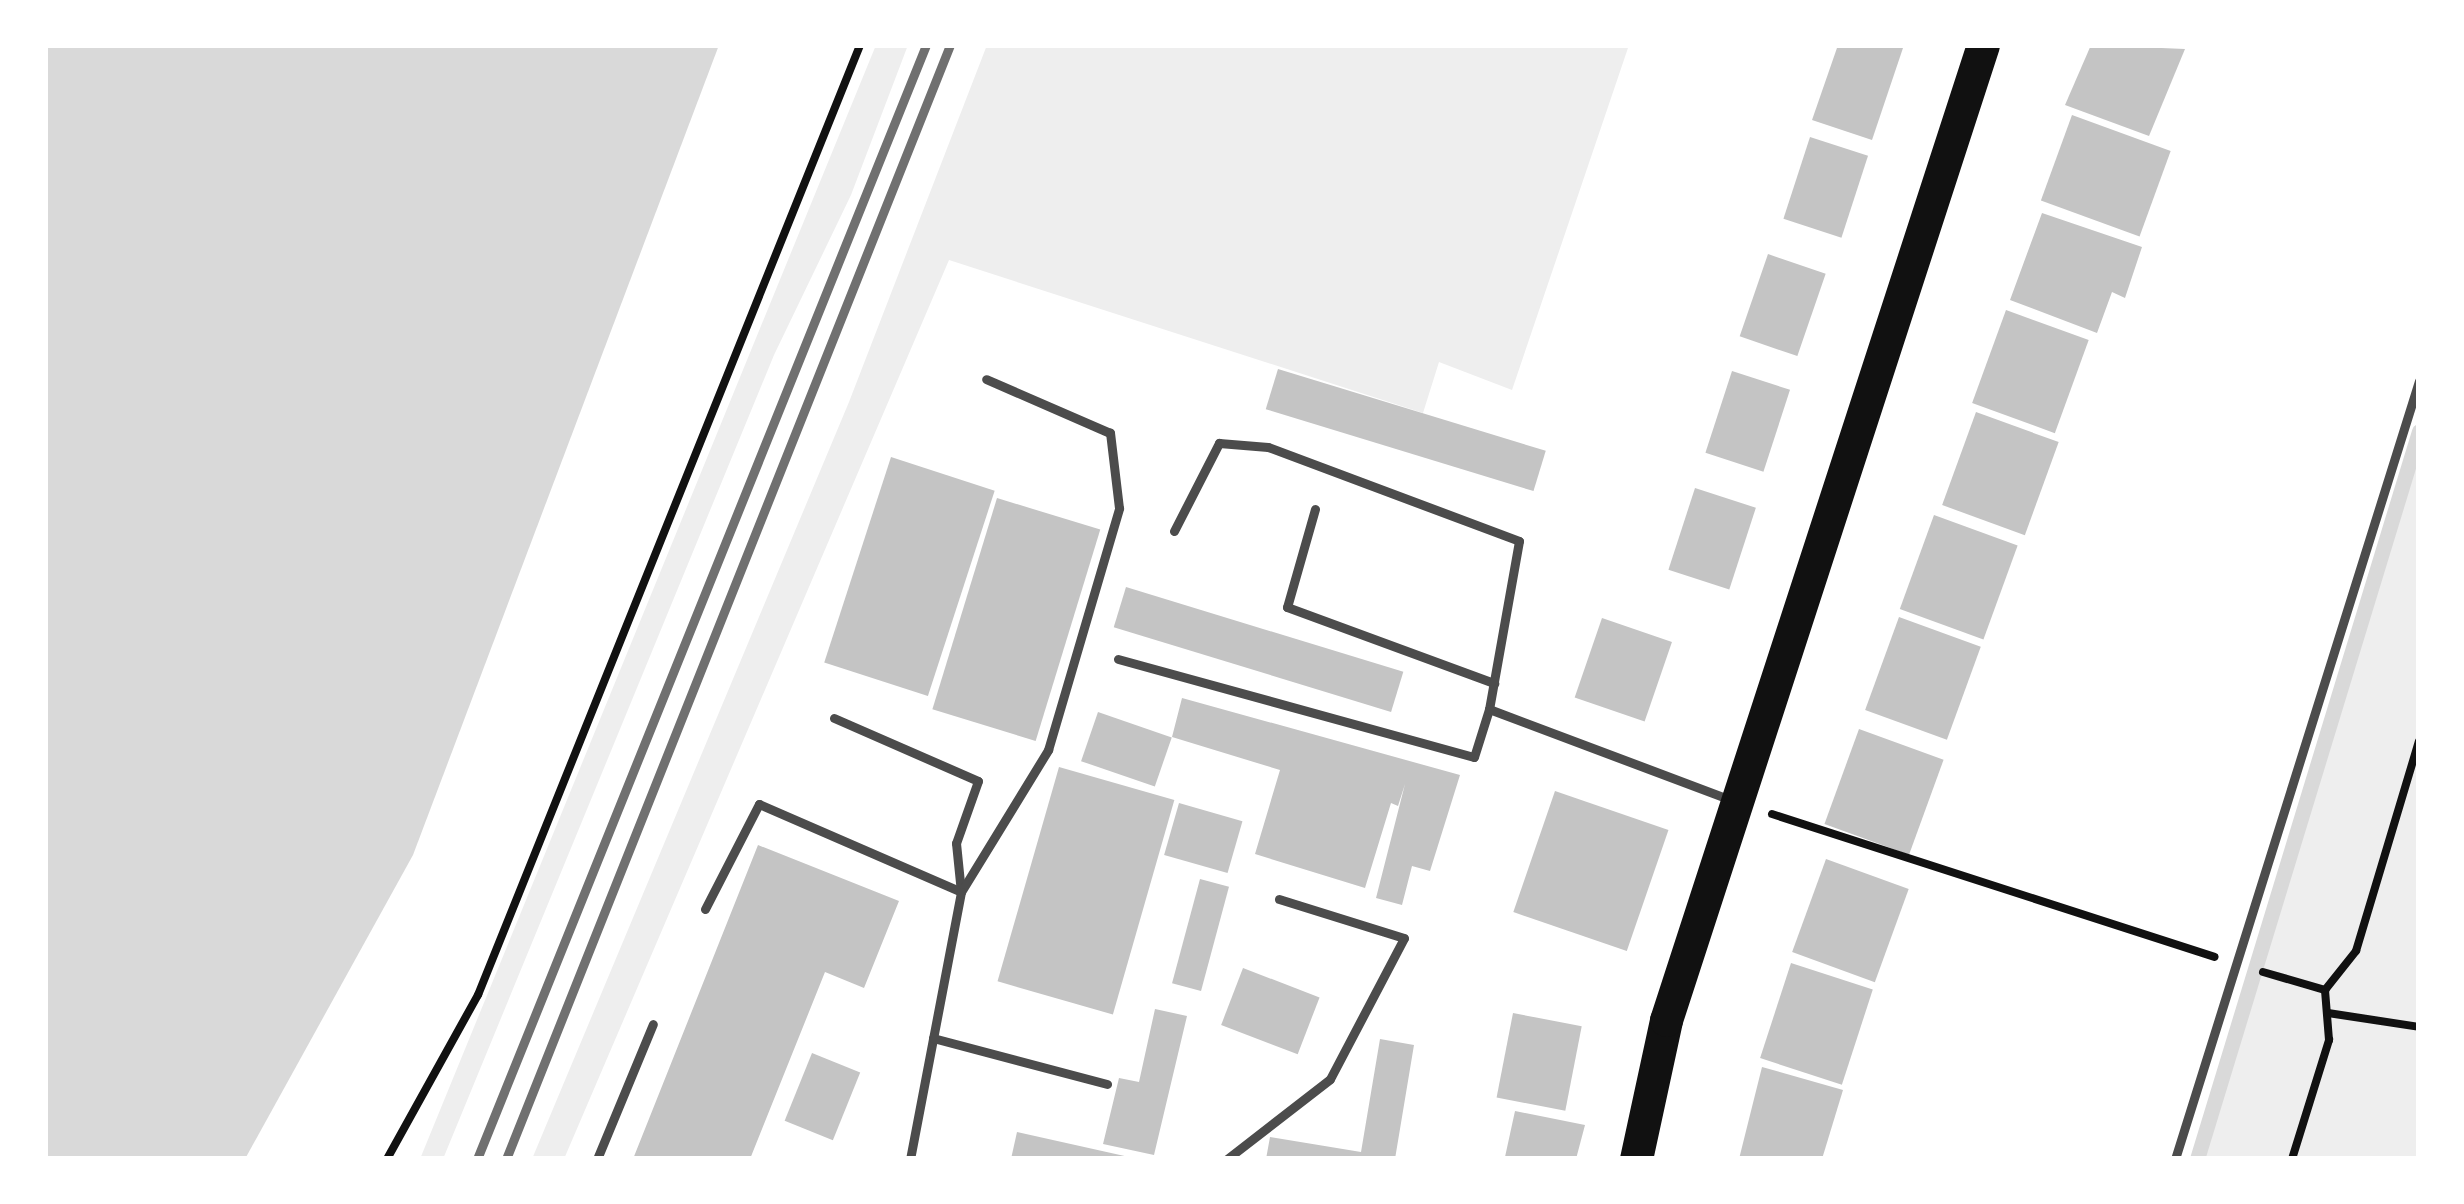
<!DOCTYPE html>
<html>
<head>
<meta charset="utf-8">
<style>
	body { margin:0 }
	#map { position:relative; width:2464px; height:1204px; overflow:hidden; background:#fff; font-family:"Noto Sans",sans-serif }
	div>[style] { position:absolute }
	.green>* { inset:0; background:#eee }
	.water>* { inset:0; background:#d9d9d9 }
	.stream>* { height:15px; margin:-7.5px; padding:0 7.5px; transform-origin:7.5px; border-radius:7.5px; background:#d9d9d9 }
	.building>* { inset:0; background:#c4c4c4; transform-origin:0 0 }
	.path>* { height:8px; margin:-4px; padding:0 4px; transform-origin:4px; border-radius:4px; background:#111 }
	.service>* { height:9px; margin:-4.5px; padding:0 4.5px; transform-origin:4.5px; border-radius:4.5px; background:#4c4c4c }
	.trunk>* { height:33px; margin:-16.5px; padding:0 16.5px; transform-origin:16.5px; border-radius:16.5px; background:#111 }
	.rail>* { height:9px; margin:-4.5px; padding:0 4.5px; transform-origin:4.5px; border-radius:4.5px; background:#707070 }
	span { translate:-50% -50%; white-space:nowrap; text-align:center; line-height:1.15; -webkit-text-stroke:9px #fff; paint-order:stroke }
	.frame { position:absolute; inset:0; border:48px solid #fff; pointer-events:none }
</style>
</head>
<body>
<div id="map">
	<div class="green">
		<div style="clip-path:polygon(876px 45px,908px 45px,851px 195px,774px 355px,443px 1159px,420px 1159px)"></div>
		<div style="clip-path:polygon(987px 45px,1629px 45px,1512px 390px,1439px 362px,1423px 413px,949px 260px,564px 1159px,532px 1159px,849px 402px)"></div>
		<div style="clip-path:polygon(2419px 442px,2419px 1159px,2200px 1159px)"></div>
	</div>
	<div class="water">
		<div style="clip-path:polygon(45px 45px,719px 45px,413px 855px,245px 1159px,45px 1159px)"></div>
	</div>
	<div class="stream">
		<div style="left:2197px;top:1159px;width:761px;rotate:-73.04deg"></div>
	</div>
	<div class="building">
		<div style="clip-path:polygon(1838px 45px,1904px 45px,1872px 140px,1812px 120px)"></div>
		<div style="clip-path:polygon(2091px 45px,2185px 49px,2149px 136px,2065px 105px)"></div>
		<div style="left:2072px;top:115px;width:105px;height:91px;rotate:20deg"></div>
		<div style="left:1810px;top:137px;width:61px;height:86px;rotate:18deg"></div>
		<div style="clip-path:polygon(2042px 213px,2142px 247px,2125px 298px,2112px 292px,2097px 333px,2010px 300px)"></div>
		<div style="left:1768px;top:254px;width:61px;height:87px;rotate:19deg"></div>
		<div style="left:2006px;top:310px;width:88px;height:99px;rotate:20deg"></div>
		<div style="left:1278px;top:369px;width:280px;height:42px;rotate:17deg"></div>
		<div style="left:1732px;top:371px;width:61px;height:86px;rotate:18deg"></div>
		<div style="left:1976px;top:412px;width:88px;height:99px;rotate:20deg"></div>
		<div style="left:891px;top:457px;width:109px;height:216px;rotate:18deg"></div>
		<div style="left:1695px;top:488px;width:64px;height:86px;rotate:18deg"></div>
		<div style="left:997px;top:498px;width:108px;height:221px;rotate:17deg"></div>
		<div style="left:1934px;top:515px;width:89px;height:100px;rotate:20deg"></div>
		<div style="left:1126px;top:587px;width:290px;height:42px;rotate:17deg"></div>
		<div style="left:1899px;top:617px;width:87px;height:99px;rotate:20deg"></div>
		<div style="left:1602px;top:618px;width:74px;height:84px;rotate:19deg"></div>
		<div style="clip-path:polygon(1182px 698px,1460px 775px,1430px 871px,1412px 866px,1402px 905px,1376px 898px,1405px 784px,1398px 806px,1391px 803px,1365px 888px,1255px 854px,1280px 770px,1172px 737px)"></div>
		<div style="left:1098px;top:712px;width:78px;height:52px;rotate:19deg"></div>
		<div style="left:1859px;top:729px;width:90px;height:101px;rotate:20deg"></div>
		<div style="left:1059px;top:767px;width:120px;height:223px;rotate:16deg"></div>
		<div style="left:1555px;top:791px;width:120px;height:128px;rotate:19deg"></div>
		<div style="left:1179px;top:803px;width:66px;height:54px;rotate:16deg"></div>
		<div style="clip-path:polygon(758px 845px,899px 901px,864px 988px,825px 972px,750px 1159px,633px 1159px)"></div>
		<div style="left:1826px;top:859px;width:88px;height:99px;rotate:20deg"></div>
		<div style="left:1200px;top:879px;width:30px;height:108px;rotate:15deg"></div>
		<div style="left:1791px;top:963px;width:86px;height:100px;rotate:18deg"></div>
		<div style="left:1243px;top:968px;width:82px;height:61px;rotate:21deg"></div>
		<div style="clip-path:polygon(1155px 1009px,1187px 1016px,1154px 1155px,1103px 1144px,1119px 1078px,1139px 1082px)"></div>
		<div style="left:1513px;top:1013px;width:70px;height:86px;rotate:11deg"></div>
		<div style="clip-path:polygon(1380px 1039px,1414px 1045px,1395px 1159px,1266px 1159px,1270px 1137px,1361px 1152px)"></div>
		<div style="left:812px;top:1053px;width:52px;height:73px;rotate:22deg"></div>
		<div style="clip-path:polygon(1762px 1067px,1843px 1090px,1822px 1159px,1739px 1159px)"></div>
		<div style="clip-path:polygon(1515px 1111px,1585px 1125px,1576px 1159px,1505px 1157px)"></div>
		<div style="clip-path:polygon(1017px 1132px,1129px 1157px,1129px 1159px,1011px 1159px)"></div>
	</div>
	<div class="path">
		<div style="left:1772px;top:814px;width:465px;rotate:17.9deg"></div>
		<div style="left:2263px;top:972px;width:65px;rotate:16.2deg"></div>
		<div style="left:2328px;top:1013px;width:92px;rotate:8.7deg"></div>
		<div style="left:387px;top:1159px;width:188px;rotate:-61deg"></div>
		<div style="left:478px;top:995px;width:1024px;rotate:-68.09deg"></div>
		<div style="left:2292px;top:1159px;width:125px;rotate:-72.7deg"></div>
		<div style="left:2329px;top:1040px;width:50px;rotate:-94.6deg"></div>
		<div style="left:2325px;top:990px;width:50px;rotate:-51.5deg"></div>
		<div style="left:2356px;top:951px;width:219px;rotate:-73.3deg"></div>
	</div>
	<div class="service">
		<div style="left:1315px;top:509px;width:102px;rotate:105.9deg"></div>
		<div style="left:1287px;top:607px;width:221px;rotate:20.2deg"></div>
		<div style="left:1174px;top:531px;width:99px;rotate:-62.9deg"></div>
		<div style="left:1219px;top:443px;width:49px;rotate:4.7deg"></div>
		<div style="left:1268px;top:447px;width:268px;rotate:20.5deg"></div>
		<div style="left:1519px;top:541px;width:171px;rotate:100.1deg"></div>
		<div style="left:1118px;top:659px;width:369px;rotate:15.4deg"></div>
		<div style="left:1474px;top:757px;width:50px;rotate:-72.6deg"></div>
		<div style="left:1489px;top:709px;width:259px;rotate:20.6deg"></div>
		<div style="left:834px;top:718px;width:157px;rotate:23.6deg"></div>
		<div style="left:978px;top:781px;width:66px;rotate:109.5deg"></div>
		<div style="left:956px;top:843px;width:49px;rotate:84.2deg"></div>
		<div style="left:961px;top:892px;width:167px;rotate:-58.5deg"></div>
		<div style="left:1048px;top:750px;width:252px;rotate:-73.6deg"></div>
		<div style="left:1119px;top:508px;width:76px;rotate:-96.8deg"></div>
		<div style="left:1110px;top:433px;width:135px;rotate:-156.5deg"></div>
		<div style="left:705px;top:909px;width:118px;rotate:-62.8deg"></div>
		<div style="left:759px;top:804px;width:220px;rotate:23.5deg"></div>
		<div style="left:961px;top:892px;width:272px;rotate:100.8deg"></div>
		<div style="left:933px;top:1038px;width:180px;rotate:14.8deg"></div>
		<div style="left:597px;top:1159px;width:146px;rotate:-67.5deg"></div>
		<div style="left:1227px;top:1159px;width:130px;rotate:-37.8deg"></div>
		<div style="left:1330px;top:1079px;width:159px;rotate:-62.3deg"></div>
		<div style="left:1404px;top:938px;width:131px;rotate:-162.7deg"></div>
		<div style="left:2175px;top:1159px;width:815px;rotate:-72.59deg"></div>
	</div>
	<div class="trunk">
		<div style="left:1636px;top:1159px;width:142px;rotate:-77.8deg"></div>
		<div style="left:1666px;top:1020px;width:1025px;rotate:-71.99deg"></div>
	</div>
	<div class="rail">
		<div style="left:477px;top:1159px;width:1201px;rotate:-68.05deg"></div>
		<div style="left:506px;top:1159px;width:1199px;rotate:-68.27deg"></div>
	</div>
	<div class="frame"></div>
</div>
</body>
</html>
